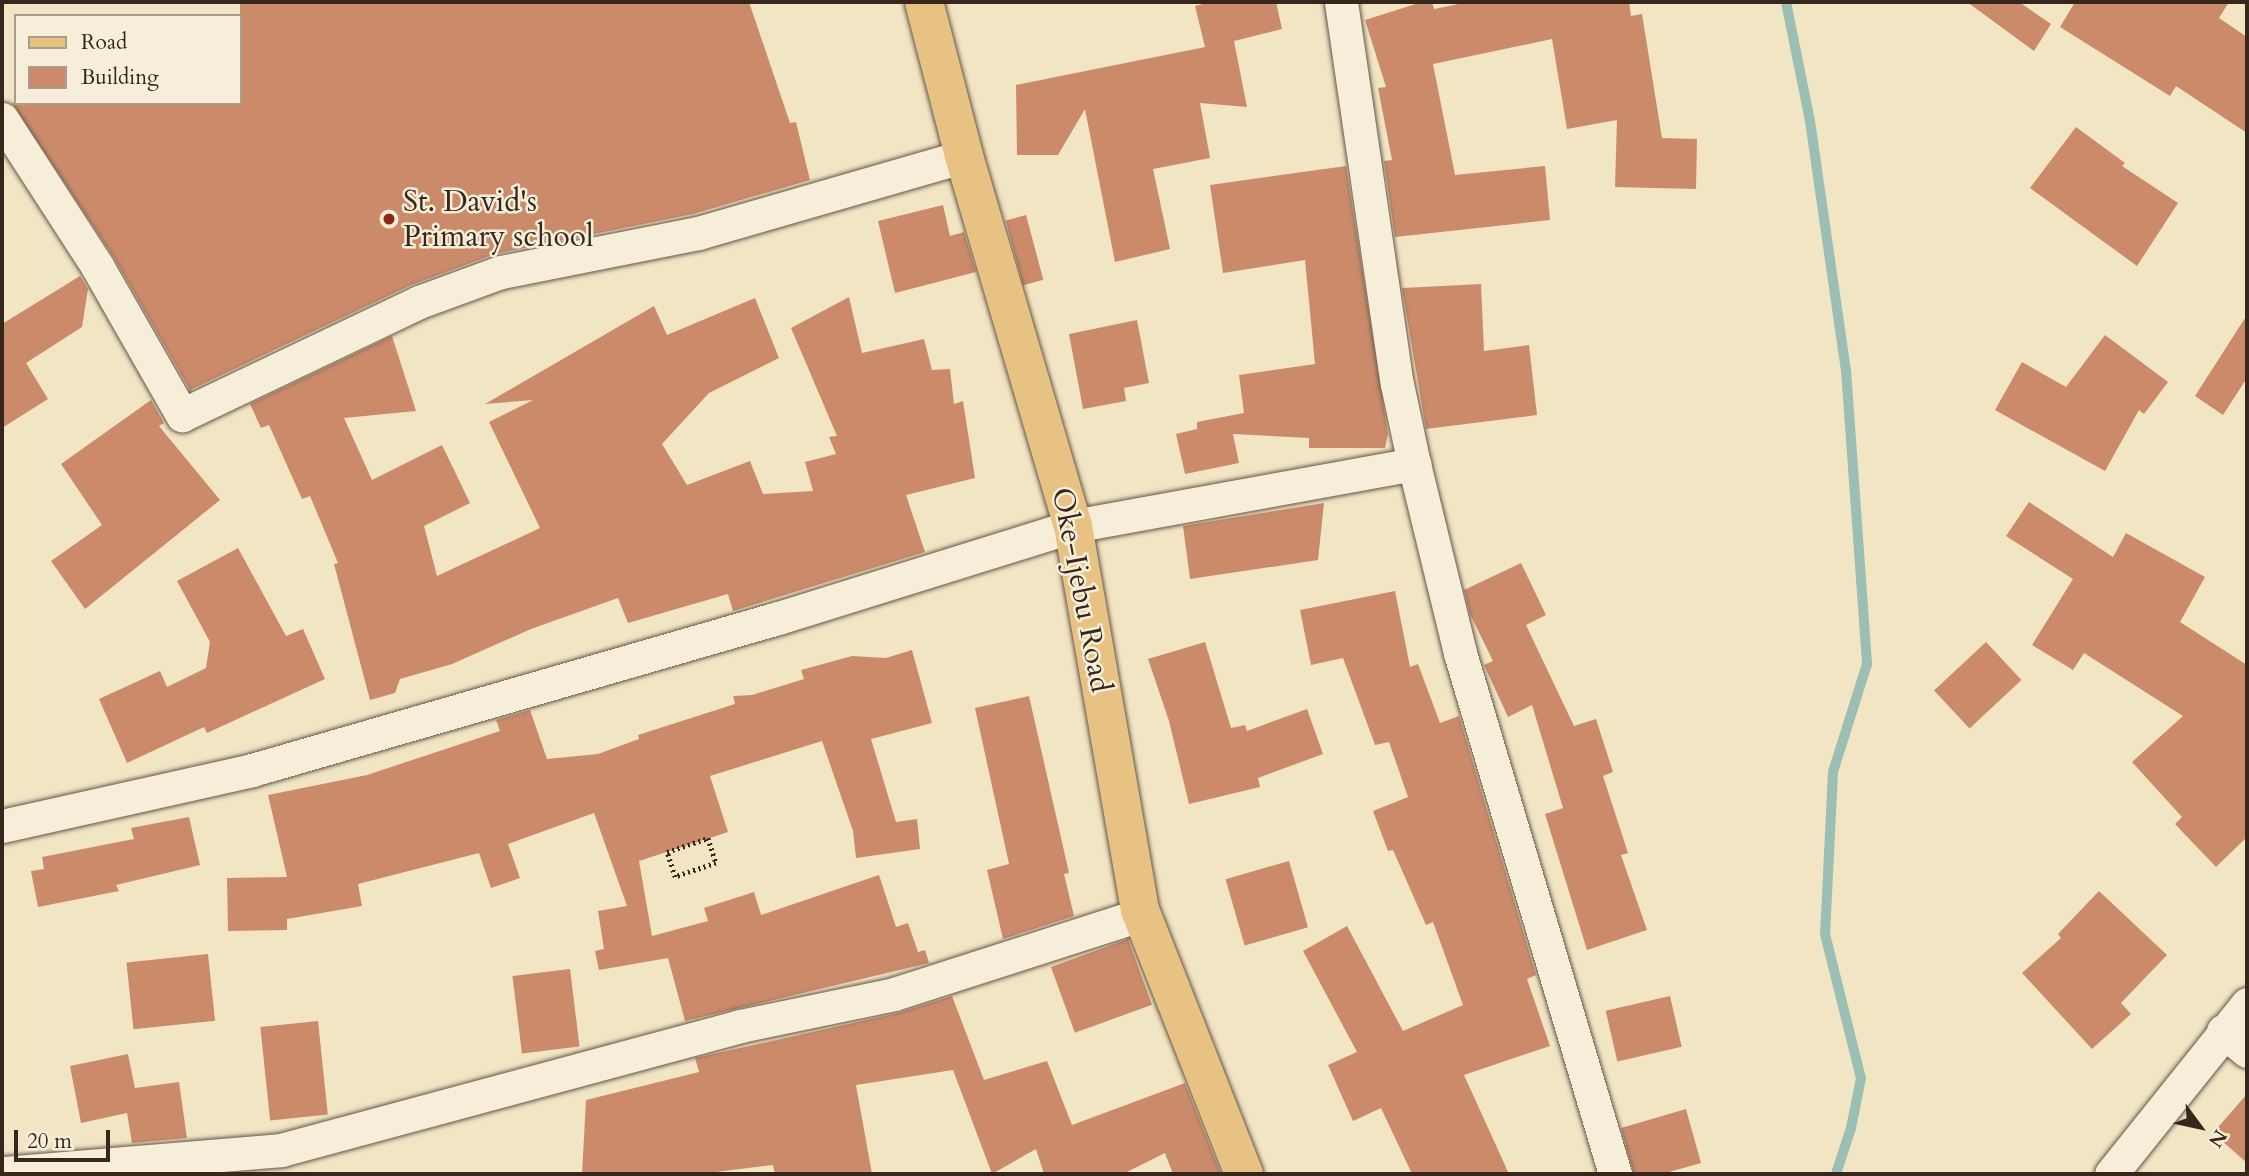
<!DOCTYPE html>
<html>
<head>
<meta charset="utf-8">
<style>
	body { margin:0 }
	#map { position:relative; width:2249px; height:1176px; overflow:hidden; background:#f1e5c4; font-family:Cardo,serif }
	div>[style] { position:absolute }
	.stream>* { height:10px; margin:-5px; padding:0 5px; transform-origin:5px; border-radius:5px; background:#9bbfb4 }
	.building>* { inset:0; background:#cb8b6b; transform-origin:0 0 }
	.path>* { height:4.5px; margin-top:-2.25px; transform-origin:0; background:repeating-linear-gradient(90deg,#36261c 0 2px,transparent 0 5.5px) }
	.roads { filter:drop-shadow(0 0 2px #655646) drop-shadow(0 0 2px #655646) }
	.minor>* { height:33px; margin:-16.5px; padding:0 16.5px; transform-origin:16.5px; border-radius:16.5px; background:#f6eed9 }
	.major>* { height:38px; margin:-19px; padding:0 19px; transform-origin:19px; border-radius:19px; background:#e8c282 }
	.dots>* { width:19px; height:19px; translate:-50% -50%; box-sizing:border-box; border:4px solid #f6eed9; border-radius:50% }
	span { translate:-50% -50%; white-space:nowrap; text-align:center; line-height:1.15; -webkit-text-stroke:5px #f6eed9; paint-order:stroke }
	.poi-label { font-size:30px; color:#36261c }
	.left { translate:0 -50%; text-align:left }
	.street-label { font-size:30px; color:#36261c }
	.frame { position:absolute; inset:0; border:4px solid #36261c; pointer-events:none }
	.legend { position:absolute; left:14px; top:14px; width:228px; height:91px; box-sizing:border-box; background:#f6eed9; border:2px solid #a99e8d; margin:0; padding:9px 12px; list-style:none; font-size:21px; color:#36261c }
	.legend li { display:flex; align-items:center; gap:14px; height:35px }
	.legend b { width:35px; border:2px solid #a99e8d }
	.north { position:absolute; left:2165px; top:1092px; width:70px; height:70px; -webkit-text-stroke:5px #f6eed9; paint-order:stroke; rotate:123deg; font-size:19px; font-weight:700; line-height:28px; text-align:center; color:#36261c }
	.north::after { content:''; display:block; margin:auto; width:24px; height:32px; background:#36261c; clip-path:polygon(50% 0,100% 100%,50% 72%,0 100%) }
	.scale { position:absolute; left:14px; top:1130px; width:96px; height:32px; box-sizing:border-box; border:4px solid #36261c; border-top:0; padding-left:9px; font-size:21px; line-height:24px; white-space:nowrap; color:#36261c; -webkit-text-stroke:5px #f6eed9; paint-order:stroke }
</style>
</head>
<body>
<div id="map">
	<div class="stream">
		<div style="left:1786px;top:2px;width:121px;rotate:78.6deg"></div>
		<div style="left:1810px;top:121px;width:252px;rotate:81.8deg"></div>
		<div style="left:1846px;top:370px;width:295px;rotate:85.9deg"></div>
		<div style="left:1867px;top:664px;width:113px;rotate:107.5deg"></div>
		<div style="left:1833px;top:772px;width:162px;rotate:92.8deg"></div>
		<div style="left:1825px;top:934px;width:148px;rotate:76deg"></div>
		<div style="left:1861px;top:1078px;width:51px;rotate:101.3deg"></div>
		<div style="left:1851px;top:1128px;width:48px;rotate:108.1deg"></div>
	</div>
	<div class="building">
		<div style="clip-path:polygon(240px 2px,749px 2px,790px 123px,796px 122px,810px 180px,693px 214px,495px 254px,411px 285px,190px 390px,113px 256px,12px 103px,240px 103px)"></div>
		<div style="clip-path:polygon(1211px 2px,1276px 2px,1282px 29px,1234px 41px,1247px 107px,1200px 103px,1210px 158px,1153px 169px,1170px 249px,1115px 262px,1085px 109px,1058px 155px,1017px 155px,1016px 85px,1205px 47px,1195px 6px)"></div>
		<div style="clip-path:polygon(1422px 2px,1432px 2px,1434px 9px,1468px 2px,1629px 2px,1631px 16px,1642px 14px,1662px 138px,1697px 139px,1696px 189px,1615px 187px,1617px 120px,1567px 129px,1552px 39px,1433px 64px,1455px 175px,1545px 166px,1550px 220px,1395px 237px,1384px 161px,1392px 160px,1378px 88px,1386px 87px,1365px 20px)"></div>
		<div style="clip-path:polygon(1967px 2px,2019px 2px,2051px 24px,2034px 51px)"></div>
		<div style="clip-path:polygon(2075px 2px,2229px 2px,2219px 18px,2247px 37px,2247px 133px,2176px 86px,2170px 96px,2060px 27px)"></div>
		<div style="clip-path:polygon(2076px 127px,2125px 163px,2122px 166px,2178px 203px,2137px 266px,2030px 188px)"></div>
		<div style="clip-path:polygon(1346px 166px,1388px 434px,1385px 448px,1309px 448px,1309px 438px,1233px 434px,1239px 463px,1185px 474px,1176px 434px,1197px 429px,1197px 422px,1244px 413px,1239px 375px,1315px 364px,1305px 260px,1223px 273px,1210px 185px)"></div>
		<div style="clip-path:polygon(943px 205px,950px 236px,964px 232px,976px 272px,895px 293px,878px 221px)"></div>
		<div style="left:1026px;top:215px;width:67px;height:21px;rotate:75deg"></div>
		<div style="clip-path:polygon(80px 276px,88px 289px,82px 327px,26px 363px,48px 399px,2px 428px,2px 324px)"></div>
		<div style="clip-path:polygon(1481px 284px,1484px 351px,1529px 345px,1537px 415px,1426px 429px,1402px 288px)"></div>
		<div style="clip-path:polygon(849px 297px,862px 353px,924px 339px,932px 370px,950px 369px,954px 404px,963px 401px,975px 478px,906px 495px,925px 552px,733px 611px,728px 594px,628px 623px,618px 598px,531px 629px,452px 664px,400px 679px,395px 693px,370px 700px,334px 564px,338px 563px,310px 496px,302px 499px,269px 425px,261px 428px,250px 404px,392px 336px,416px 411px,344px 418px,372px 480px,442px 445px,470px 503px,424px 526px,437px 576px,540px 528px,489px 422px,533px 400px,485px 404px,654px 306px,667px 335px,755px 298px,779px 358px,709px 393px,662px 444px,687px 485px,750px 461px,763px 494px,813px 491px,805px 462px,836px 454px,829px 437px,837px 436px,791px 328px)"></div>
		<div style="clip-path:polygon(2247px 315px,2247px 378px,2223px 415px,2195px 396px)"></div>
		<div style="clip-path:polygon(1137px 320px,1149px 383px,1124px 388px,1126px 401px,1083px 409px,1069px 334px)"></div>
		<div style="clip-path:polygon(2105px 335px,2168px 382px,2144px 414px,2139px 410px,2105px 471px,1995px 410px,2022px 362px,2066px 387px)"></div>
		<div style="clip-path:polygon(151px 400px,164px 423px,159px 426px,220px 500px,85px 609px,51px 561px,102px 525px,61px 464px)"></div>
		<div style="clip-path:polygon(2029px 502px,2113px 557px,2126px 533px,2205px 577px,2180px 622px,2247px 665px,2247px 837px,2216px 867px,2175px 824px,2182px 817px,2132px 762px,2183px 716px,2084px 653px,2073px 670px,2032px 645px,2073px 579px,2006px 536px)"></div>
		<div style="clip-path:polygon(1324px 503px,1318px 560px,1190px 579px,1183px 526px)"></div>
		<div style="clip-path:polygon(238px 548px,286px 636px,303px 629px,325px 679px,207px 733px,204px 727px,127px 763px,99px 699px,160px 671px,167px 687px,206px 668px,210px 642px,177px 581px)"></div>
		<div style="clip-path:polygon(1521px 563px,1546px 615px,1526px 625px,1574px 726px,1596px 719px,1613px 772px,1603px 776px,1628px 853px,1621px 855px,1647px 930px,1587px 950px,1545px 814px,1563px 808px,1532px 705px,1508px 717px,1484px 665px,1493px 661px,1470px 614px,1464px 590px)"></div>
		<div style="clip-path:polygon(1395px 591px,1410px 667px,1418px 664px,1440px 723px,1459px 716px,1536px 975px,1527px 979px,1550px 1046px,1464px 1075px,1509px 1174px,1412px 1174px,1381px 1108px,1353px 1121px,1328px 1065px,1357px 1052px,1303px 951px,1347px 926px,1403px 1031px,1463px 1005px,1433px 922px,1426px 925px,1393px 850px,1388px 851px,1373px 811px,1408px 797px,1389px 742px,1375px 745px,1343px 658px,1311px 665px,1300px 610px)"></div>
		<div style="clip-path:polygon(1205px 642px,1231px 728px,1245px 725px,1247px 731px,1307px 709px,1323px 754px,1258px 778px,1260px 787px,1189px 804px,1169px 721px,1148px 659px)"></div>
		<div style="left:1986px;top:642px;width:52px;height:71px;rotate:47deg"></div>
		<div style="clip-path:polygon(912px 650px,932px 723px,871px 739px,896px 822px,917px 819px,920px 849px,856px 858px,853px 831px,822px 741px,710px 776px,728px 832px,639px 861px,652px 936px,708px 921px,704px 908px,754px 892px,761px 915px,879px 875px,896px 927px,908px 923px,918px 952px,925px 950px,929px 963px,685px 1021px,668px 958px,599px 970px,595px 951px,604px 949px,598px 911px,627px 906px,594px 813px,508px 844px,520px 878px,491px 888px,479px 853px,358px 884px,362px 906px,287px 919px,287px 930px,228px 931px,227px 878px,287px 877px,268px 795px,367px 775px,500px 731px,496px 720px,530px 710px,547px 759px,598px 754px,639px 739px,638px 735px,735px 704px,733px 696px,752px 695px,804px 679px,801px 670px,852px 656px,886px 658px)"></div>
		<div style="clip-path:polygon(1029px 696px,1069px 873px,1064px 874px,1074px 916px,1003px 939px,987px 870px,1009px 864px,975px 708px)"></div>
		<div style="clip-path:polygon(189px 817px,200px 865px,116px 885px,119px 891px,38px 907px,31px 871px,44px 869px,42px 857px,134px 839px,131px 828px)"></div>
		<div style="left:1289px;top:861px;width:69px;height:66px;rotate:74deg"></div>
		<div style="clip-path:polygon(2099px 891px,2167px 955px,2121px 1003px,2131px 1014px,2092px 1049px,2022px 973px,2061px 938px,2058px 934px)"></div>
		<div style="left:1128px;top:939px;width:70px;height:82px;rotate:70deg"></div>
		<div style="left:208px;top:954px;width:67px;height:82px;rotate:84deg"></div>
		<div style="left:570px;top:969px;width:78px;height:58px;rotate:83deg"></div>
		<div style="clip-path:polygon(952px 996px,984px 1080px,1047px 1061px,1072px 1125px,1185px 1083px,1221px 1174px,1173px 1174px,1165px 1153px,1123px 1174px,1044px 1174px,1036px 1149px,992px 1174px,953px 1070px,856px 1085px,872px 1174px,775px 1174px,773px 1165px,700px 1174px,582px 1174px,586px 1100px,699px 1072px,695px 1058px,898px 1013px)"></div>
		<div style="left:1670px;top:996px;width:52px;height:66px;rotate:77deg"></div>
		<div style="left:318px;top:1021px;width:94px;height:58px;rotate:84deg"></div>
		<div style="clip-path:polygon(128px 1054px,135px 1088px,179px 1082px,187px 1138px,132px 1143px,127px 1113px,81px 1123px,70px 1066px)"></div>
		<div style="clip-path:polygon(2247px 1094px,2247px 1163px,2213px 1133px)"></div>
		<div style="clip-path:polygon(1686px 1109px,1701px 1163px,1662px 1174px,1634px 1174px,1621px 1128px)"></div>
	</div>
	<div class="path">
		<div style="left:708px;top:838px;width:26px;rotate:72deg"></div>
		<div style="left:716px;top:863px;width:43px;rotate:161.1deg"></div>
		<div style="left:675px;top:877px;width:26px;rotate:-108deg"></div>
		<div style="left:667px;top:852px;width:43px;rotate:-18.9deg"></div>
	</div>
	<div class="roads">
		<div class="minor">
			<div style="left:1341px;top:2px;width:386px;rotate:81.7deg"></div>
			<div style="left:1397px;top:384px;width:82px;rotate:78deg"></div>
			<div style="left:1414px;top:464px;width:195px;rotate:76.3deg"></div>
			<div style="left:1460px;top:653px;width:544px;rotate:73.43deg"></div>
			<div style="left:2px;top:119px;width:175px;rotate:57.1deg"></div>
			<div style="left:97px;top:266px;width:172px;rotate:60.3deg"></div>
			<div style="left:182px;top:415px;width:263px;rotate:-25.5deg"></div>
			<div style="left:419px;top:302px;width:87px;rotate:-20.1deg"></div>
			<div style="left:501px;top:272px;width:201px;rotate:-11.2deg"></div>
			<div style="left:698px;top:233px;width:277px;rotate:-16.1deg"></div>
			<div style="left:2px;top:826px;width:256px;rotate:-12.6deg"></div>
			<div style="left:252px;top:770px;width:548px;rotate:-16.12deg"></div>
			<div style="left:778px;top:618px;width:309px;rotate:-17.3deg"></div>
			<div style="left:1073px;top:526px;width:347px;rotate:-10.3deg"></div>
			<div style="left:2223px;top:1031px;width:31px;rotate:40deg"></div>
			<div style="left:2px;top:1173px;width:280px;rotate:-4.7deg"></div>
			<div style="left:281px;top:1150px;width:475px;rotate:-15.1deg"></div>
			<div style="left:740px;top:1026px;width:157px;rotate:-11.7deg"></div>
			<div style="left:894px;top:994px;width:246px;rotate:-17.8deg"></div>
			<div style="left:1128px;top:919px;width:15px;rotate:-37deg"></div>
			<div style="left:2111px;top:1174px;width:218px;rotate:-51.3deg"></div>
		</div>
		<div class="major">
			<div style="left:924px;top:2px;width:159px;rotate:75.4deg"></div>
			<div style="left:964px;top:156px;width:386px;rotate:73.6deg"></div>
			<div style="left:1073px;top:526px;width:390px;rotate:80.1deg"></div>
			<div style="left:1140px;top:910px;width:284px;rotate:68.5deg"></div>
		</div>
	</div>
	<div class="dots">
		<div style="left:389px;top:219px;background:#8f2418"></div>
	</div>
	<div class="poi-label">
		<span class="left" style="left:403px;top:219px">St. David's<br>Primary school</span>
	</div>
	<div class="street-label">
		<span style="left:1081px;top:590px;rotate:79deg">Oke-Ijebu Road</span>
	</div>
	<div class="frame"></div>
	<ul class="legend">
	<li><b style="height:9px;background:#e8c282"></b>Road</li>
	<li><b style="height:19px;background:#cb8b6b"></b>Building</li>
	</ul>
	<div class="north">N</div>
	<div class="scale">20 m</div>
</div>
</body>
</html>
